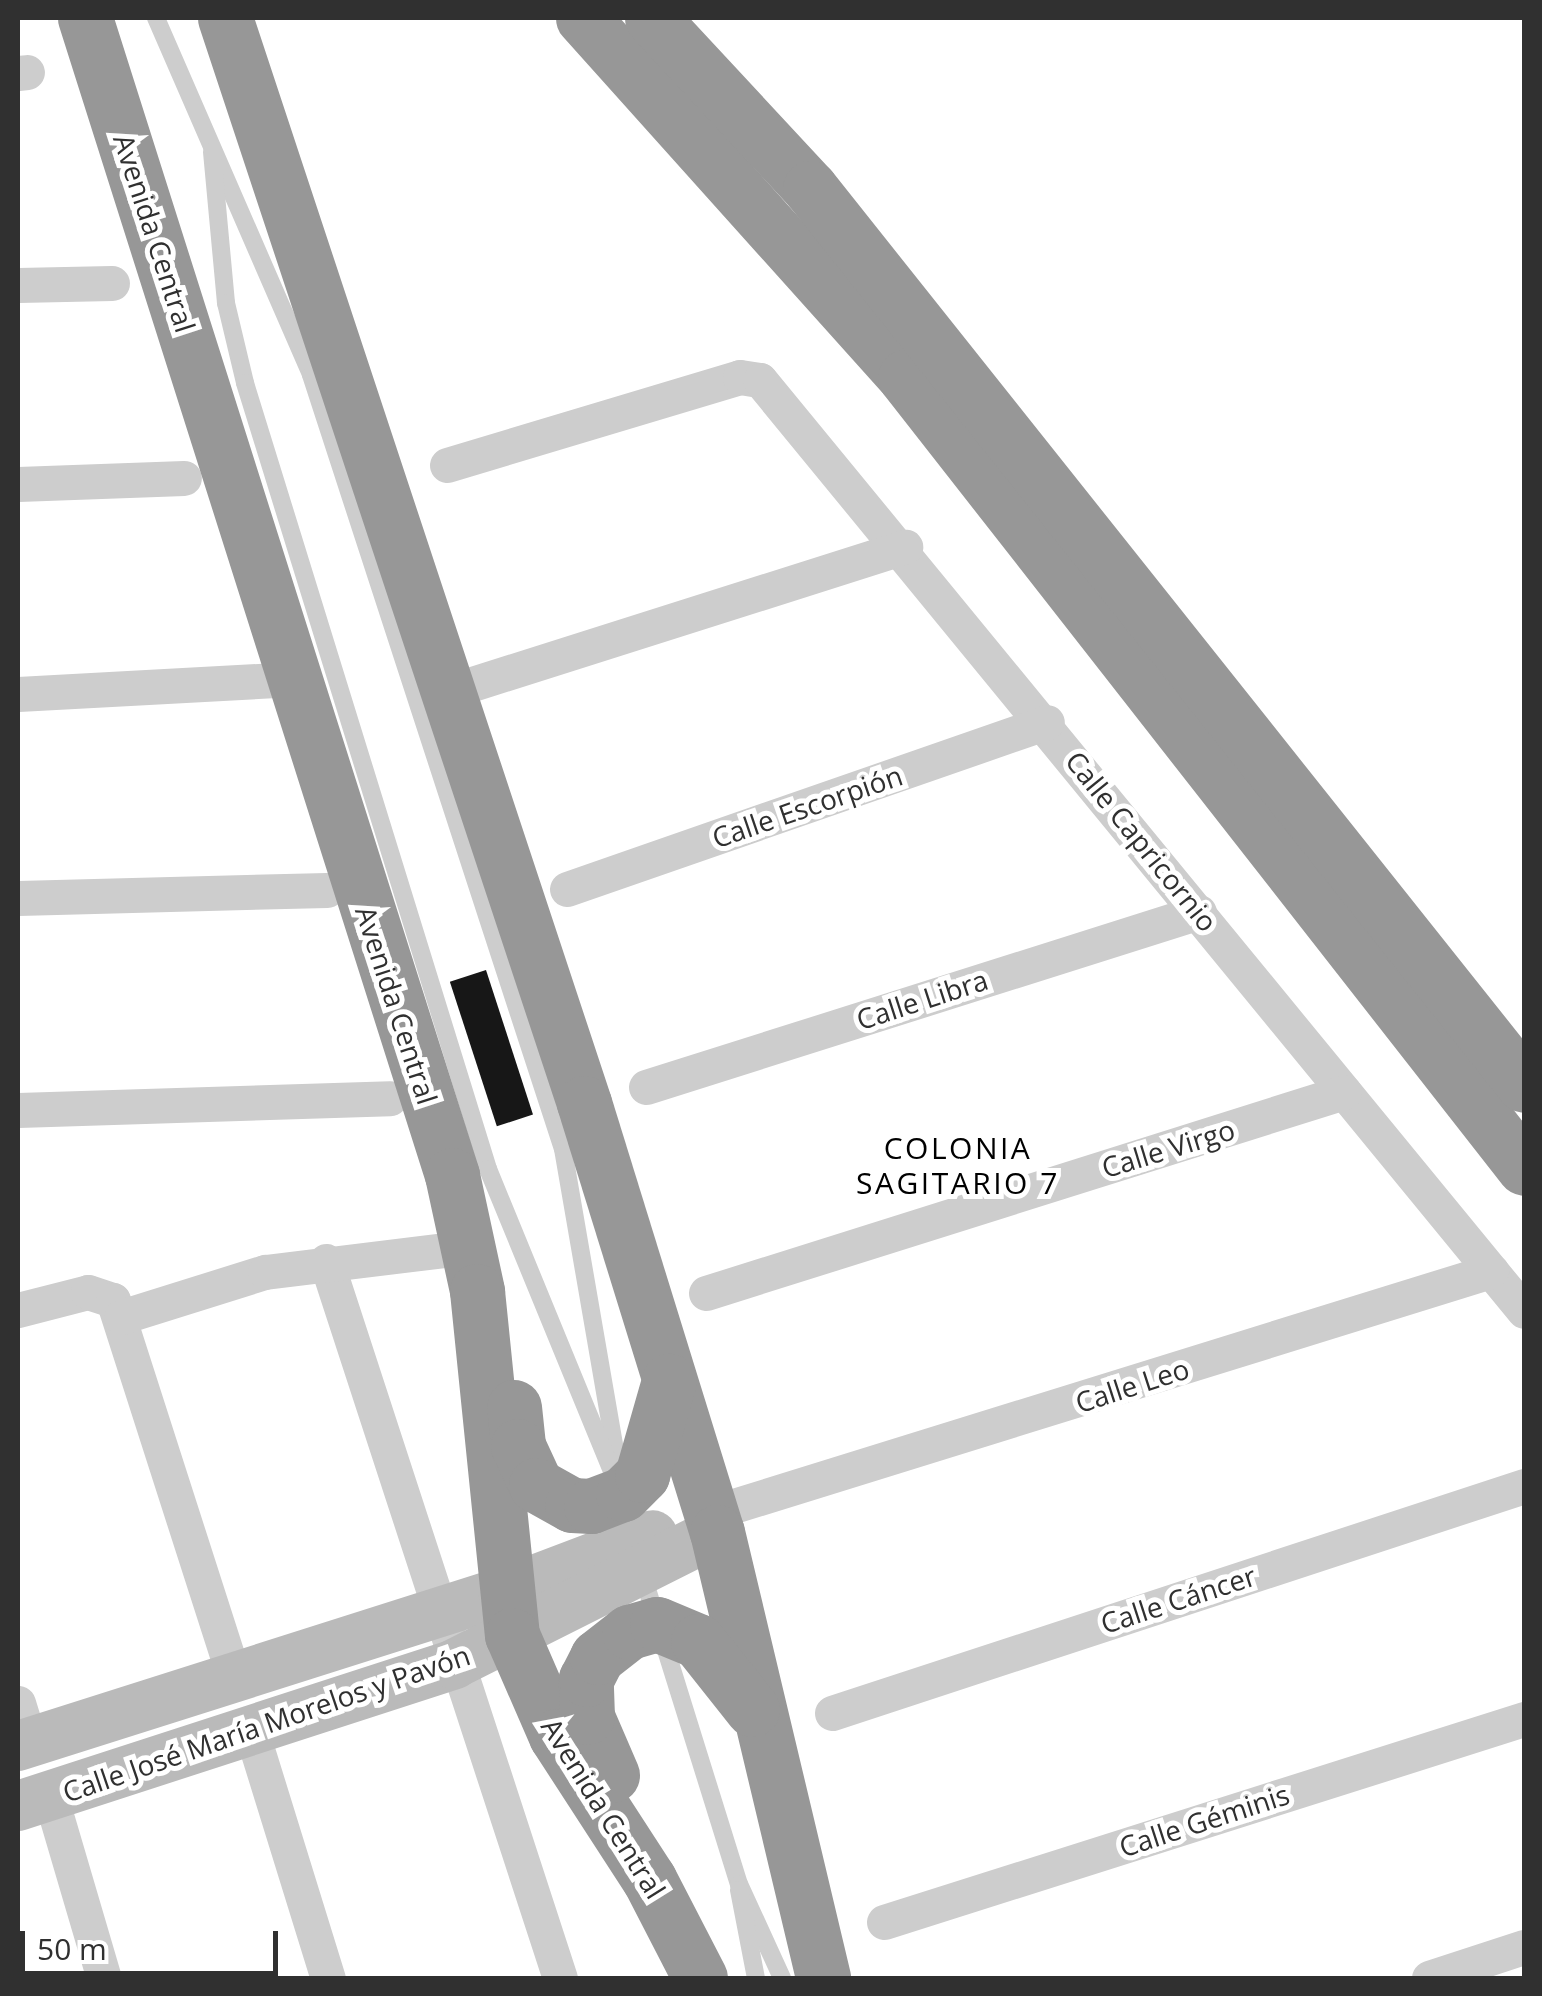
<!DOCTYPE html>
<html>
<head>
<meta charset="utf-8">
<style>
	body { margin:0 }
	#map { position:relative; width:1542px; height:1996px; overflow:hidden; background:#fff; font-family:"Open Sans",sans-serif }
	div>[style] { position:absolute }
	.building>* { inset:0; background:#171717; transform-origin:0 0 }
	.lane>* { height:18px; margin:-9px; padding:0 9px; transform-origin:9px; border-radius:9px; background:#cdcdcd }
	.street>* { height:35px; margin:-17.5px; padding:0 17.5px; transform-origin:17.5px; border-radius:17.5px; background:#cdcdcd }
	.secondary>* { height:50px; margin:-25px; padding:0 25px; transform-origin:25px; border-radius:25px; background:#bababa }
	.highway>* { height:55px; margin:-27.5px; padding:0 27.5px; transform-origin:27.5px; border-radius:27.5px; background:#979797 }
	span { translate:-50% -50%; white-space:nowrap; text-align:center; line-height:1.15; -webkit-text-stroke:10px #fff; paint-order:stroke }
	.street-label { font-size:28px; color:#303030 }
	.neighbourhood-label { font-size:30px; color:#000; letter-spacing:2.5px }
	.frame { position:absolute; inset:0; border:20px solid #303030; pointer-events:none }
	.scale { position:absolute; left:20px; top:1931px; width:258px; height:45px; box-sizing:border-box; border:5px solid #303030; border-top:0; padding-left:12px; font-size:30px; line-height:35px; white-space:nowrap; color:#303030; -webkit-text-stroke:8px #fff; paint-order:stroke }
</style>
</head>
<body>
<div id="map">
	<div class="building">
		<div style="left:486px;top:970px;width:152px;height:38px;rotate:72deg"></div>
	</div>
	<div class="lane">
		<div style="left:156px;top:18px;width:389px;rotate:66.5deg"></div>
		<div style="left:311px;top:375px;width:814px;rotate:71.97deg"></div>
		<div style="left:563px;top:1149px;width:335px;rotate:80.2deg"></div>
		<div style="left:212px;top:152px;width:152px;rotate:84.7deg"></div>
		<div style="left:226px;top:303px;width:82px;rotate:76.6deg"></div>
		<div style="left:245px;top:383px;width:823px;rotate:72.82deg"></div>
		<div style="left:488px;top:1169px;width:332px;rotate:67.7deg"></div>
		<div style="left:642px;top:1573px;width:326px;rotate:72.7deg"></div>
		<div style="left:739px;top:1884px;width:103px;rotate:65.4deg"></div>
		<div style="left:739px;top:1890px;width:90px;rotate:79.1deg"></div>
	</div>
	<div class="street">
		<div style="left:18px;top:73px;width:9px;rotate:-6deg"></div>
		<div style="left:18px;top:285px;width:94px;rotate:-1.2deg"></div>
		<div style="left:447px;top:465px;width:306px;rotate:-16.7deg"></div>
		<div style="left:740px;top:377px;width:20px;rotate:9deg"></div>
		<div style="left:760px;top:380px;width:1204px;rotate:50.63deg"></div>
		<div style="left:18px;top:484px;width:166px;rotate:-2.1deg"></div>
		<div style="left:444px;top:693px;width:484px;rotate:-17.6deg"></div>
		<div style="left:18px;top:694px;width:277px;rotate:-3.1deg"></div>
		<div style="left:567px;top:889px;width:508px;rotate:-19.18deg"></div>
		<div style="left:18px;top:898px;width:309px;rotate:-1.5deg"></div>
		<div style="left:646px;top:1087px;width:580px;rotate:-17.56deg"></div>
		<div style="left:18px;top:1110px;width:372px;rotate:-1.8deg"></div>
		<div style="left:326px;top:1261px;width:754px;rotate:71.93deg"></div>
		<div style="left:706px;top:1293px;width:669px;rotate:-17.49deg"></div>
		<div style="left:18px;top:1310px;width:72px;rotate:-14.4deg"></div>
		<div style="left:88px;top:1292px;width:26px;rotate:18deg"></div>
		<div style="left:113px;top:1300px;width:393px;rotate:72.2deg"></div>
		<div style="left:121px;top:1317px;width:151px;rotate:-17.4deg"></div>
		<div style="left:265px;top:1272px;width:205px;rotate:-7deg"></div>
		<div style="left:711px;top:1513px;width:817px;rotate:-17.24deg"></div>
		<div style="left:18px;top:1703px;width:41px;rotate:72.9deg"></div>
		<div style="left:832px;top:1713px;width:728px;rotate:-18.16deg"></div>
		<div style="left:251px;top:1730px;width:260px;rotate:72.8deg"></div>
		<div style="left:50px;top:1795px;width:191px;rotate:73.6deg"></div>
		<div style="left:884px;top:1922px;width:671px;rotate:-17.6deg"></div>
		<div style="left:1429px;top:1978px;width:100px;rotate:-18.1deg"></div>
	</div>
	<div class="secondary">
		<div style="left:18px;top:1746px;width:509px;rotate:-17.62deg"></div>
		<div style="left:503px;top:1592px;width:160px;rotate:-20.8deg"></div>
		<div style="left:18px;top:1806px;width:459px;rotate:-18deg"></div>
		<div style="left:454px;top:1664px;width:294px;rotate:-26.7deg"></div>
	</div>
	<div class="highway">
		<div style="left:85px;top:18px;width:1214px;rotate:72.4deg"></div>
		<div style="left:452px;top:1175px;width:119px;rotate:77.8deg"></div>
		<div style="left:477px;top:1291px;width:346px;rotate:84.2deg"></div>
		<div style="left:512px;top:1635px;width:110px;rotate:66.5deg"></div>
		<div style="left:556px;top:1736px;width:171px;rotate:57deg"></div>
		<div style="left:649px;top:1879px;width:111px;rotate:62.7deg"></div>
		<div style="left:225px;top:18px;width:1143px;rotate:71.69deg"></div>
		<div style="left:584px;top:1103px;width:449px;rotate:72.8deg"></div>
		<div style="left:717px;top:1532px;width:458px;rotate:76.6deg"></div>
		<div style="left:583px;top:18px;width:482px;rotate:48.1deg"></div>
		<div style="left:905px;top:377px;width:1004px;rotate:51.95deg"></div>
		<div style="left:652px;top:18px;width:232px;rotate:47.1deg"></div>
		<div style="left:810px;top:188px;width:1146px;rotate:51.48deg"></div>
		<div style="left:514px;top:1407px;width:39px;rotate:84deg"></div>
		<div style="left:518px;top:1446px;width:43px;rotate:65.2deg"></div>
		<div style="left:536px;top:1485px;width:41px;rotate:29.1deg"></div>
		<div style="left:572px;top:1505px;width:19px;rotate:3deg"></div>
		<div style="left:591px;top:1506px;width:34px;rotate:-21deg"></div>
		<div style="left:623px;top:1494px;width:27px;rotate:-45deg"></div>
		<div style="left:642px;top:1475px;width:98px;rotate:-74deg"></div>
		<div style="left:612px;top:1775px;width:63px;rotate:-113.3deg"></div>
		<div style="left:587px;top:1717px;width:38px;rotate:-92deg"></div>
		<div style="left:586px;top:1679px;width:25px;rotate:-63deg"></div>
		<div style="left:597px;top:1657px;width:41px;rotate:-38deg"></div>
		<div style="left:629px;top:1632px;width:29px;rotate:-16deg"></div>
		<div style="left:657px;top:1624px;width:44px;rotate:22.5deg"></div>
		<div style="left:698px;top:1641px;width:87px;rotate:51.5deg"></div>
	</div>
	<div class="street-label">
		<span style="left:155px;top:233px;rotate:72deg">Avenida Central</span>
		<span style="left:807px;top:806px;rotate:-19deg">Calle Escorpión</span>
		<span style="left:1142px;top:841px;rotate:51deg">Calle Capricornio</span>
		<span style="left:922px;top:999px;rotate:-18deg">Calle Libra</span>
		<span style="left:397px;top:1005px;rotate:72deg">Avenida Central</span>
		<span style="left:1168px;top:1148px;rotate:-17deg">Calle Virgo</span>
		<span style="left:1132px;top:1385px;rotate:-18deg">Calle Leo</span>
		<span style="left:1178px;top:1599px;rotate:-18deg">Calle Cáncer</span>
		<span style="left:266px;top:1723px;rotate:-19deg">Calle José María Morelos y Pavón</span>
		<span style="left:604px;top:1808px;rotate:58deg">Avenida Central</span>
		<span style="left:1204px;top:1820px;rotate:-18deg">Calle Géminis</span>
	</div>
	<div class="neighbourhood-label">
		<span style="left:958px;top:1165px">COLONIA<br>SAGITARIO 7</span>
	</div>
	<div class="frame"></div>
	<div class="scale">50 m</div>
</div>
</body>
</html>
